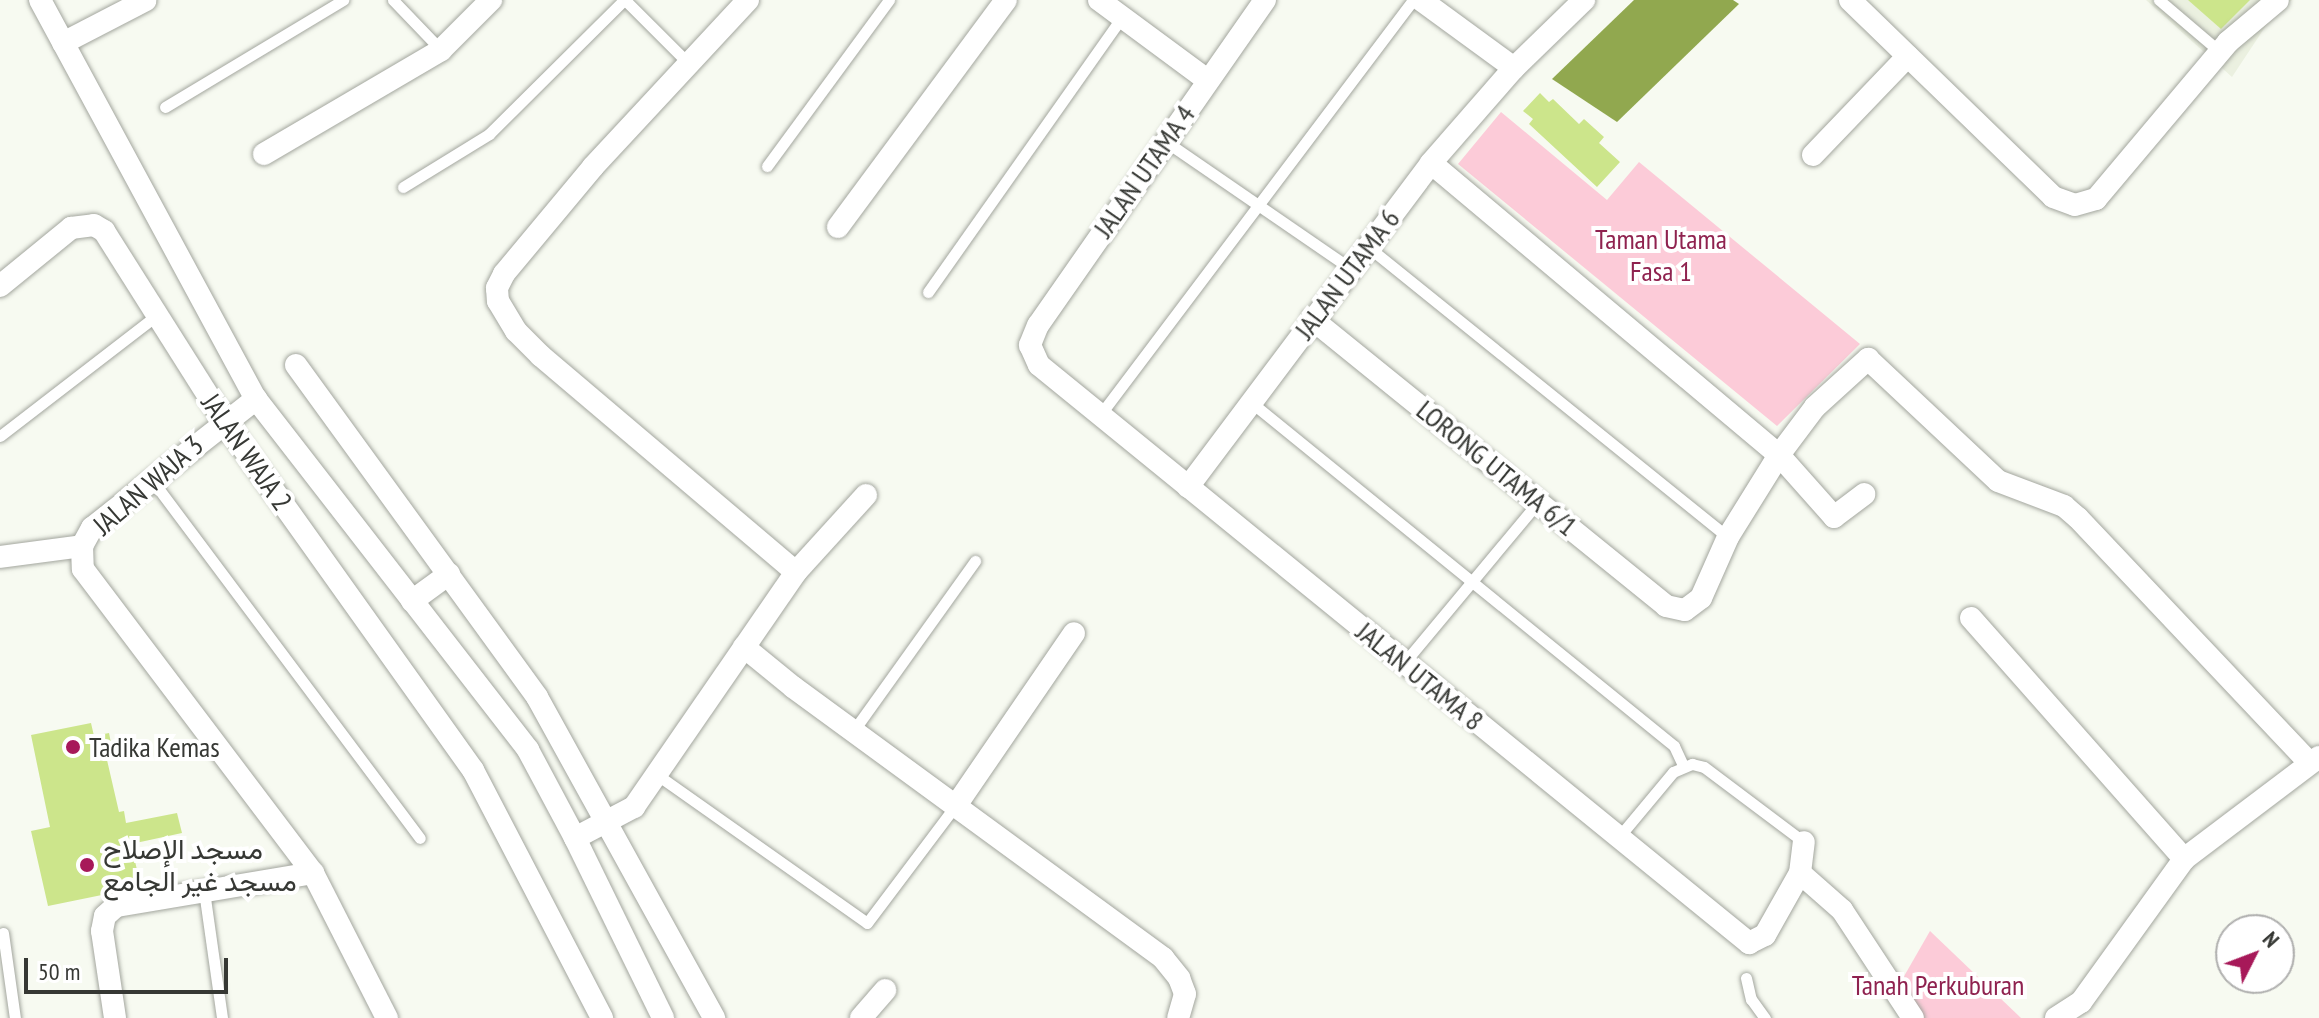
<!DOCTYPE html>
<html>
<head>
<meta charset="utf-8">
<style>
	body { margin:0 }
	#map { position:relative; width:2319px; height:1018px; overflow:hidden; background:#f7faf1; font-family:"PT Sans Narrow",Vazirmatn,sans-serif }
	div>[style] { position:absolute }
	.built>* { inset:0; background:#ebf0e0 }
	.green>* { inset:0; background:#fccbd8 }
	.water>* { inset:0; background:#91a84f }
	.building>* { inset:0; background:#cce58b }
	.roads { filter:drop-shadow(0 0 2px #a3a69e) drop-shadow(0 0 2px #a3a69e) }
	.service>* { height:11px; margin:-5.5px; padding:0 5.5px; transform-origin:5.5px; border-radius:5.5px; background:#fff }
	.minor>* { height:22px; margin:-11px; padding:0 11px; transform-origin:11px; border-radius:11px; background:#fff }
	.dots>* { width:22px; height:22px; translate:-50% -50%; box-sizing:border-box; border:4px solid #fff; border-radius:50% }
	span { translate:-50% -50%; white-space:nowrap; text-align:center; line-height:1.15; -webkit-text-stroke:8px #fff; paint-order:stroke }
	.street-label { font-size:28px; color:#363834 }
	.park-label { font-size:28px; color:#8f224f }
	.poi-label { font-size:28px; color:#363834 }
	.left { translate:0 -50%; text-align:left }
	.north { position:absolute; left:2215px; top:914px; width:80px; height:80px; box-sizing:border-box; background:#fff; border:2px solid #afafae; border-radius:50%; rotate:48deg; font-size:22px; font-weight:700; line-height:32px; text-align:center; color:#363834 }
	.north::after { content:''; display:block; margin:auto; width:28px; height:36px; background:#a71959; clip-path:polygon(50% 0,100% 100%,50% 72%,0 100%) }
	.scale { position:absolute; left:24px; top:958px; width:204px; height:36px; box-sizing:border-box; border:4px solid #363834; border-top:0; padding-left:10px; font-size:24px; line-height:28px; white-space:nowrap; color:#363834; -webkit-text-stroke:6px #fff; paint-order:stroke }
</style>
</head>
<body>
<div id="map">
	<div class="built">
		<div style="clip-path:polygon(2146px 0,2292px 0,2273px 15px,2232px 77px)"></div>
	</div>
	<div class="green">
		<div style="clip-path:polygon(1501px 112px,1607px 200px,1639px 162px,1860px 344px,1777px 426px,1458px 164px)"></div>
		<div style="clip-path:polygon(1930px 931px,2021px 1018px,1919px 1018px,1899px 985px)"></div>
	</div>
	<div class="water">
		<div style="clip-path:polygon(1634px 0,1733px 0,1739px 4px,1617px 122px,1552px 79px)"></div>
	</div>
	<div class="building">
		<div style="clip-path:polygon(2188px 0,2250px 0,2221px 29px)"></div>
		<div style="clip-path:polygon(1540px 93px,1549px 102px,1553px 99px,1579px 124px,1584px 119px,1604px 137px,1599px 143px,1620px 162px,1597px 187px,1529px 124px,1533px 119px,1523px 111px)"></div>
		<div style="clip-path:polygon(91px 723px,94px 736px,109px 733px,114px 758px,107px 760px,119px 812px,124px 811px,126px 823px,177px 813px,182px 833px,131px 844px,141px 887px,48px 906px,31px 831px,50px 827px,31px 735px)"></div>
	</div>
	<div class="roads">
		<div class="service">
			<div style="left:393px;top:0;width:69px;rotate:46.2deg"></div>
			<div style="left:625px;top:0;width:92px;rotate:45deg"></div>
			<div style="left:2159px;top:0;width:80px;rotate:40.4deg"></div>
			<div style="left:165px;top:107px;width:208px;rotate:-31deg"></div>
			<div style="left:1165px;top:141px;width:224px;rotate:34.5deg"></div>
			<div style="left:767px;top:166px;width:206px;rotate:-53.7deg"></div>
			<div style="left:403px;top:187px;width:101px;rotate:-31.6deg"></div>
			<div style="left:489px;top:134px;width:190px;rotate:-44.8deg"></div>
			<div style="left:1367px;top:246px;width:464px;rotate:38.9deg"></div>
			<div style="left:928px;top:292px;width:337px;rotate:-54.8deg"></div>
			<div style="left:1252px;top:403px;width:544px;rotate:39.1deg"></div>
			<div style="left:1674px;top:746px;width:21px;rotate:65deg"></div>
			<div style="left:1100px;top:415px;width:520px;rotate:-52.98deg"></div>
			<div style="left:0;top:436px;width:198px;rotate:-37.6deg"></div>
			<div style="left:152px;top:480px;width:447px;rotate:53.2deg"></div>
			<div style="left:1404px;top:663px;width:209px;rotate:-50.2deg"></div>
			<div style="left:854px;top:730px;width:208px;rotate:-54.4deg"></div>
			<div style="left:656px;top:774px;width:258px;rotate:35.2deg"></div>
			<div style="left:867px;top:923px;width:148px;rotate:-53deg"></div>
			<div style="left:1618px;top:838px;width:86px;rotate:-50.2deg"></div>
			<div style="left:1673px;top:772px;width:21px;rotate:-23deg"></div>
			<div style="left:1692px;top:764px;width:12px;rotate:14deg"></div>
			<div style="left:1704px;top:767px;width:125px;rotate:36.9deg"></div>
			<div style="left:204px;top:891px;width:128px;rotate:81.9deg"></div>
			<div style="left:3px;top:933px;width:86px;rotate:82deg"></div>
			<div style="left:1746px;top:978px;width:22px;rotate:77deg"></div>
			<div style="left:1751px;top:999px;width:24px;rotate:54deg"></div>
		</div>
		<div class="minor">
			<div style="left:40px;top:0;width:454px;rotate:61.6deg"></div>
			<div style="left:256px;top:399px;width:444px;rotate:52.2deg"></div>
			<div style="left:528px;top:750px;width:100px;rotate:61.9deg"></div>
			<div style="left:575px;top:838px;width:200px;rotate:63.9deg"></div>
			<div style="left:748px;top:0;width:228px;rotate:132.9deg"></div>
			<div style="left:593px;top:167px;width:139px;rotate:129.8deg"></div>
			<div style="left:504px;top:274px;width:16px;rotate:117deg"></div>
			<div style="left:497px;top:288px;width:13px;rotate:86deg"></div>
			<div style="left:498px;top:301px;width:35px;rotate:59deg"></div>
			<div style="left:516px;top:331px;width:35px;rotate:45deg"></div>
			<div style="left:541px;top:356px;width:334px;rotate:40.3deg"></div>
			<div style="left:1099px;top:0;width:134px;rotate:36.5deg"></div>
			<div style="left:1265px;top:0;width:396px;rotate:124.9deg"></div>
			<div style="left:1038px;top:325px;width:22px;rotate:112deg"></div>
			<div style="left:1030px;top:345px;width:22px;rotate:66deg"></div>
			<div style="left:1039px;top:365px;width:916px;rotate:39.15deg"></div>
			<div style="left:1749px;top:943px;width:18px;rotate:-27deg"></div>
			<div style="left:1765px;top:935px;width:71px;rotate:-60.6deg"></div>
			<div style="left:1800px;top:873px;width:31px;rotate:-83deg"></div>
			<div style="left:1421px;top:0;width:115px;rotate:36.2deg"></div>
			<div style="left:1850px;top:0;width:283px;rotate:44.1deg"></div>
			<div style="left:2053px;top:197px;width:23px;rotate:20deg"></div>
			<div style="left:2075px;top:205px;width:22px;rotate:-16deg"></div>
			<div style="left:2096px;top:199px;width:205px;rotate:-49.9deg"></div>
			<div style="left:2228px;top:42px;width:65px;rotate:-40deg"></div>
			<div style="left:63px;top:43px;width:93px;rotate:-27.4deg"></div>
			<div style="left:264px;top:154px;width:205px;rotate:-30.4deg"></div>
			<div style="left:441px;top:50px;width:71px;rotate:-45deg"></div>
			<div style="left:1813px;top:155px;width:137px;rotate:-46.2deg"></div>
			<div style="left:1431px;top:163px;width:454px;rotate:40deg"></div>
			<div style="left:1779px;top:455px;width:83px;rotate:48.4deg"></div>
			<div style="left:1834px;top:517px;width:38px;rotate:-37deg"></div>
			<div style="left:838px;top:227px;width:282px;rotate:-53.5deg"></div>
			<div style="left:0;top:286px;width:92px;rotate:-39.2deg"></div>
			<div style="left:71px;top:228px;width:23px;rotate:-7deg"></div>
			<div style="left:94px;top:225px;width:12px;rotate:31deg"></div>
			<div style="left:104px;top:231px;width:225px;rotate:57.7deg"></div>
			<div style="left:224px;top:421px;width:429px;rotate:54.5deg"></div>
			<div style="left:473px;top:770px;width:280px;rotate:62.5deg"></div>
			<div style="left:1312px;top:319px;width:456px;rotate:39deg"></div>
			<div style="left:1666px;top:606px;width:19px;rotate:12deg"></div>
			<div style="left:1685px;top:610px;width:20px;rotate:-37deg"></div>
			<div style="left:1701px;top:598px;width:67px;rotate:-66.1deg"></div>
			<div style="left:1728px;top:537px;width:97px;rotate:-58.1deg"></div>
			<div style="left:1779px;top:455px;width:60px;rotate:-53.1deg"></div>
			<div style="left:1815px;top:407px;width:72px;rotate:-42.2deg"></div>
			<div style="left:1868px;top:359px;width:178px;rotate:43.2deg"></div>
			<div style="left:1998px;top:481px;width:71px;rotate:20.7deg"></div>
			<div style="left:2064px;top:506px;width:18px;rotate:41deg"></div>
			<div style="left:2078px;top:518px;width:337px;rotate:46.6deg"></div>
			<div style="left:296px;top:365px;width:410px;rotate:54deg"></div>
			<div style="left:537px;top:697px;width:367px;rotate:61.1deg"></div>
			<div style="left:1188px;top:487px;width:405px;rotate:-53.1deg"></div>
			<div style="left:1431px;top:163px;width:126px;rotate:-48.9deg"></div>
			<div style="left:1514px;top:68px;width:98px;rotate:-44.2deg"></div>
			<div style="left:82px;top:546px;width:23px;rotate:88deg"></div>
			<div style="left:83px;top:569px;width:381px;rotate:52.9deg"></div>
			<div style="left:313px;top:873px;width:163px;rotate:63deg"></div>
			<div style="left:82px;top:546px;width:21px;rotate:-61deg"></div>
			<div style="left:92px;top:528px;width:209px;rotate:-38.2deg"></div>
			<div style="left:0;top:557px;width:83px;rotate:-7.6deg"></div>
			<div style="left:412px;top:601px;width:46px;rotate:-36.1deg"></div>
			<div style="left:1971px;top:618px;width:322px;rotate:48.5deg"></div>
			<div style="left:744px;top:647px;width:63px;rotate:39.2deg"></div>
			<div style="left:793px;top:687px;width:459px;rotate:36.2deg"></div>
			<div style="left:1163px;top:958px;width:26px;rotate:51deg"></div>
			<div style="left:1179px;top:978px;width:17px;rotate:69deg"></div>
			<div style="left:1185px;top:994px;width:25px;rotate:106deg"></div>
			<div style="left:957px;top:804px;width:207px;rotate:-55.6deg"></div>
			<div style="left:575px;top:838px;width:67px;rotate:-27.7deg"></div>
			<div style="left:634px;top:807px;width:285px;rotate:-55.4deg"></div>
			<div style="left:796px;top:572px;width:104px;rotate:-47.7deg"></div>
			<div style="left:1800px;top:873px;width:56px;rotate:41.4deg"></div>
			<div style="left:1842px;top:910px;width:129px;rotate:56.7deg"></div>
			<div style="left:115px;top:1018px;width:88px;rotate:-98.5deg"></div>
			<div style="left:102px;top:931px;width:15px;rotate:-79deg"></div>
			<div style="left:105px;top:916px;width:15px;rotate:-42deg"></div>
			<div style="left:116px;top:906px;width:200px;rotate:-9.5deg"></div>
			<div style="left:861px;top:1018px;width:37px;rotate:-49deg"></div>
			<div style="left:2056px;top:1018px;width:30px;rotate:-33deg"></div>
			<div style="left:2081px;top:1002px;width:176px;rotate:-54.2deg"></div>
			<div style="left:2184px;top:859px;width:169px;rotate:-37.1deg"></div>
		</div>
	</div>
	<div class="dots">
		<div style="left:73px;top:747px;background:#a71959"></div>
		<div style="left:87px;top:865px;background:#a71959"></div>
	</div>
	<div class="street-label">
		<span style="left:1144px;top:171px;rotate:-55deg">JALAN UTAMA 4</span>
		<span style="left:1347px;top:274px;rotate:-53deg">JALAN UTAMA 6</span>
		<span style="left:247px;top:452px;rotate:55deg">JALAN WAJA 2</span>
		<span style="left:1497px;top:468px;rotate:39deg">LORONG UTAMA 6/1</span>
		<span style="left:148px;top:485px;rotate:-41deg">JALAN WAJA 3</span>
		<span style="left:1420px;top:676px;rotate:39deg">JALAN UTAMA 8</span>
	</div>
	<div class="park-label">
		<span style="left:1661px;top:255px">Taman Utama<br>Fasa 1</span>
		<span style="left:1938px;top:985px">Tanah Perkuburan</span>
	</div>
	<div class="poi-label">
		<span class="left" style="left:89px;top:747px">Tadika Kemas</span>
		<span class="left" style="left:103px;top:865px">مسجد الإصلاح<br>مسجد غير الجامع</span>
	</div>
	<div class="north">N</div>
	<div class="scale">50 m</div>
</div>
</body>
</html>
